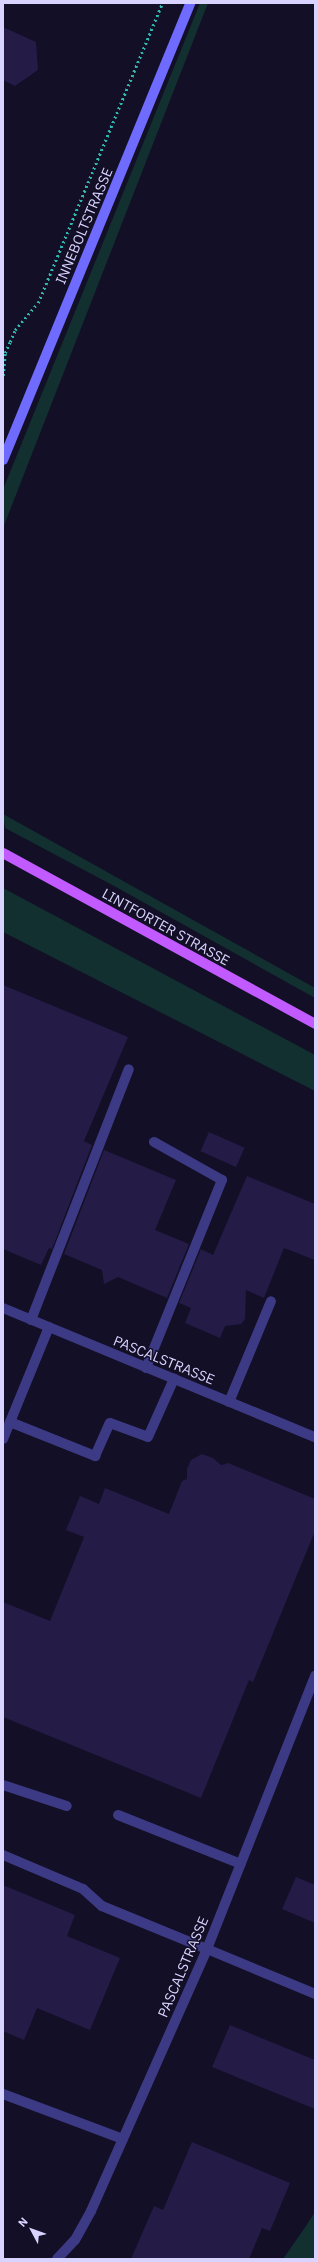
<!DOCTYPE html>
<html>
<head>
<meta charset="utf-8">
<style>
	body { margin:0 }
	#map { position:relative; width:318px; height:2262px; overflow:hidden; background:#130f26; font-family:"IBM Plex Sans",sans-serif }
	div>[style] { position:absolute }
	.green>* { inset:0; background:#12302f }
	.building>* { inset:0; background:#241b47; transform-origin:0 0 }
	.path>* { height:2.5px; margin-top:-1.25px; transform-origin:0; background:repeating-linear-gradient(90deg,#2fb8b0 0 2px,transparent 0 5px) }
	.lane>* { height:10px; margin:-5px; padding:0 5px; transform-origin:5px; border-radius:5px; background:#3d3a85 }
	.street>* { height:10px; margin:-5px; padding:0 5px; transform-origin:5px; border-radius:5px; background:#3d3a85 }
	.secondary>* { height:10px; margin:-5px; padding:0 5px; transform-origin:5px; border-radius:5px; background:#6f6bff }
	.primary>* { height:10px; margin:-5px; padding:0 5px; transform-origin:5px; border-radius:5px; background:#c25bff }
	span { translate:-50% -50%; white-space:nowrap; text-align:center; line-height:1.15; -webkit-text-stroke:3px #130f26; paint-order:stroke }
	.street-label { font-size:14px; color:#d9d4ff }
	.frame { position:absolute; inset:0; border:4px solid #d9d4ff; pointer-events:none }
	.north { position:absolute; left:12px; top:2210px; width:40px; height:40px; -webkit-text-stroke:3px #130f26; paint-order:stroke; rotate:311deg; font-size:11px; font-weight:700; line-height:16px; text-align:center; color:#d9d4ff }
	.north::after { content:''; display:block; margin:auto; width:14px; height:18px; background:#d9d4ff; clip-path:polygon(50% 0,100% 100%,50% 72%,0 100%) }
</style>
</head>
<body>
<div id="map">
	<div class="green">
		<div style="clip-path:polygon(200px 3px,208px 3px,3px 528px,4px 487px)"></div>
		<div style="clip-path:polygon(3px 814px,315px 988px,315px 998px,116px 887px,5px 828px)"></div>
		<div style="clip-path:polygon(3px 888px,315px 1055px,315px 1091px,3px 932px)"></div>
		<div style="clip-path:polygon(315px 2212px,315px 2259px,283px 2259px,306px 2226px)"></div>
	</div>
	<div class="building">
		<div style="clip-path:polygon(3px 27px,36px 42px,38px 70px,15px 86px,3px 80px)"></div>
		<div style="clip-path:polygon(3px 985px,128px 1037px,84px 1141px,92px 1145px,52px 1249px,49px 1248px,41px 1265px,3px 1249px)"></div>
		<div style="left:209px;top:1132px;width:39px;height:21px;rotate:24deg"></div>
		<div style="clip-path:polygon(104px 1150px,176px 1180px,155px 1230px,189px 1244px,167px 1298px,118px 1277px,104px 1284px,102px 1270px,64px 1254px)"></div>
		<div style="clip-path:polygon(247px 1176px,315px 1204px,315px 1260px,284px 1248px,264px 1298px,246px 1290px,245px 1319px,241px 1324px,225px 1326px,220px 1338px,185px 1323px,191px 1308px,179px 1303px,201px 1249px,213px 1255px)"></div>
		<div style="clip-path:polygon(202px 1454px,213px 1458px,221px 1465px,228px 1463px,315px 1499px,315px 1531px,253px 1682px,249px 1680px,201px 1798px,3px 1717px,3px 1602px,50px 1621px,84px 1537px,66px 1530px,80px 1496px,99px 1504px,105px 1488px,169px 1514px,182px 1481px,187px 1479px,187px 1469px,191px 1460px)"></div>
		<div style="clip-path:polygon(296px 1877px,315px 1885px,315px 1923px,282px 1909px)"></div>
		<div style="clip-path:polygon(3px 1885px,75px 1915px,67px 1936px,120px 1958px,90px 2030px,37px 2008px,24px 2040px,3px 2031px)"></div>
		<div style="clip-path:polygon(230px 2025px,315px 2060px,315px 2109px,212px 2067px)"></div>
		<div style="clip-path:polygon(192px 2142px,290px 2183px,270px 2231px,262px 2228px,249px 2259px,131px 2259px,154px 2206px,163px 2210px)"></div>
	</div>
	<div class="path">
		<div style="left:3px;top:376px;width:23px;rotate:-85deg"></div>
		<div style="left:5px;top:353px;width:12px;rotate:-66deg"></div>
		<div style="left:10px;top:342px;width:13px;rotate:-67deg"></div>
		<div style="left:15px;top:330px;width:35px;rotate:-50deg"></div>
		<div style="left:38px;top:303px;width:325px;rotate:-67.5deg"></div>
	</div>
	<div class="lane">
		<div style="left:31px;top:1320px;width:269px;rotate:-68.7deg"></div>
		<div style="left:146px;top:1368px;width:203px;rotate:-68deg"></div>
		<div style="left:222px;top:1180px;width:78px;rotate:-150.8deg"></div>
		<div style="left:229px;top:1402px;width:109px;rotate:-67.4deg"></div>
		<div style="left:10px;top:1422px;width:92px;rotate:21.8deg"></div>
		<div style="left:95px;top:1456px;width:36px;rotate:-66deg"></div>
		<div style="left:110px;top:1423px;width:40px;rotate:20.2deg"></div>
		<div style="left:148px;top:1437px;width:64px;rotate:-65.9deg"></div>
		<div style="left:3px;top:1785px;width:67px;rotate:18.2deg"></div>
		<div style="left:118px;top:1815px;width:132px;rotate:21.7deg"></div>
		<div style="left:3px;top:1855px;width:87px;rotate:23deg"></div>
		<div style="left:83px;top:1889px;width:25px;rotate:42deg"></div>
		<div style="left:102px;top:1906px;width:113px;rotate:22.3deg"></div>
		<div style="left:3px;top:2094px;width:128px;rotate:20.6deg"></div>
	</div>
	<div class="street">
		<div style="left:3px;top:1308px;width:338px;rotate:22.5deg"></div>
		<div style="left:3px;top:1439px;width:121px;rotate:-67.7deg"></div>
		<div style="left:207px;top:1949px;width:117px;rotate:22.6deg"></div>
		<div style="left:57px;top:2259px;width:26px;rotate:-47deg"></div>
		<div style="left:75px;top:2240px;width:33px;rotate:-61deg"></div>
		<div style="left:91px;top:2211px;width:287px;rotate:-66.1deg"></div>
		<div style="left:207px;top:1949px;width:294px;rotate:-68.4deg"></div>
	</div>
	<div class="secondary">
		<div style="left:3px;top:460px;width:494px;rotate:-67.7deg"></div>
	</div>
	<div class="primary">
		<div style="left:3px;top:853px;width:356px;rotate:28.7deg"></div>
	</div>
	<div class="street-label">
		<span style="left:84px;top:226px;rotate:-67deg">INNEBOLTSTRASSE</span>
		<span style="left:166px;top:927px;rotate:29deg">LINTFORTER STRASSE</span>
		<span style="left:164px;top:1360px;rotate:22deg">PASCALSTRASSE</span>
		<span style="left:183px;top:1967px;rotate:-67deg">PASCALSTRASSE</span>
	</div>
	<div class="frame"></div>
	<div class="north">N</div>
</div>
</body>
</html>
